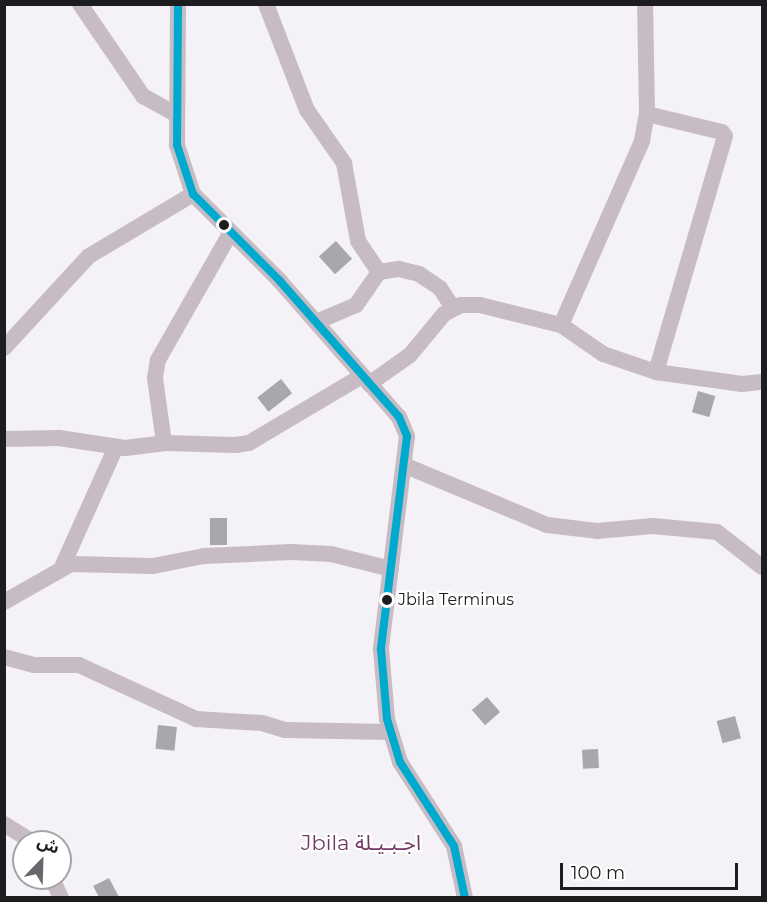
<!DOCTYPE html>
<html>
<head>
<meta charset="utf-8">
<style>
	body { margin:0 }
	#map { position:relative; width:767px; height:902px; overflow:hidden; background:#f4f1f7; font-family:Montserrat,"Noto Sans Arabic",sans-serif }
	div>[style] { position:absolute }
	.building>* { inset:0; background:#a9a7ab; transform-origin:0 0 }
	.minor>* { height:16px; margin:-8px; padding:0 8px; transform-origin:8px; border-radius:8px; background:#c7bcc4 }
	.bus-1>* { height:8px; margin:-4px; padding:0 4px; transform-origin:4px; border-radius:4px; background:#00a9ce }
	.dots>* { width:16px; height:16px; translate:-50% -50%; box-sizing:border-box; border:3px solid #fefffe; border-radius:50% }
	span { translate:-50% -50%; white-space:nowrap; text-align:center; line-height:1.15; -webkit-text-stroke:4.5px #fefffe; paint-order:stroke }
	.bus-label { font-size:16px; color:#1d1c1f }
	.left { translate:0 -50%; text-align:left }
	.quarter-label { font-size:21px; color:#733966 }
	.frame { position:absolute; inset:0; border:6px solid #1d1c1f; pointer-events:none }
	.north { position:absolute; left:12px; top:830px; width:60px; height:60px; box-sizing:border-box; background:#fefffe; border:2px solid #a4a4a5; border-radius:50%; rotate:23deg; font-size:16px; font-weight:700; line-height:24px; text-align:center; color:#1d1c1f }
	.north::after { content:''; display:block; margin:auto; width:21px; height:27px; background:#68676b; clip-path:polygon(50% 0,100% 100%,50% 72%,0 100%) }
	.scale { position:absolute; left:560px; top:863px; width:178px; height:27px; box-sizing:border-box; border:3px solid #1d1c1f; border-top:0; padding-left:8px; font-size:18px; line-height:21px; white-space:nowrap; color:#1d1c1f; -webkit-text-stroke:4px #fefffe; paint-order:stroke }
</style>
</head>
<body>
<div id="map">
	<div class="building">
		<div style="left:336px;top:241px;width:24px;height:23px;rotate:48deg"></div>
		<div style="left:281px;top:379px;width:18px;height:30px;rotate:52deg"></div>
		<div style="left:698px;top:391px;width:18px;height:22px;rotate:16deg"></div>
		<div style="left:210px;top:518px;width:17px;height:27px"></div>
		<div style="left:487px;top:697px;width:20px;height:20px;rotate:49deg"></div>
		<div style="left:735px;top:716px;width:23px;height:19px;rotate:75deg"></div>
		<div style="left:158px;top:725px;width:19px;height:24px;rotate:6deg"></div>
		<div style="left:598px;top:749px;width:19px;height:16px;rotate:87deg"></div>
		<div style="clip-path:polygon(109px 878px,119px 897px,99px 897px,93px 886px)"></div>
	</div>
	<div class="minor">
		<div style="left:80px;top:4px;width:112px;rotate:55.6deg"></div>
		<div style="left:143px;top:96px;width:38px;rotate:29deg"></div>
		<div style="left:178px;top:4px;width:141px;rotate:90.4deg"></div>
		<div style="left:177px;top:145px;width:52px;rotate:71.9deg"></div>
		<div style="left:193px;top:194px;width:122px;rotate:45deg"></div>
		<div style="left:279px;top:280px;width:182px;rotate:48.8deg"></div>
		<div style="left:399px;top:417px;width:21px;rotate:67deg"></div>
		<div style="left:407px;top:436px;width:215px;rotate:97deg"></div>
		<div style="left:381px;top:649px;width:70px;rotate:85.1deg"></div>
		<div style="left:387px;top:719px;width:45px;rotate:73.2deg"></div>
		<div style="left:400px;top:762px;width:100px;rotate:57.3deg"></div>
		<div style="left:454px;top:846px;width:53px;rotate:78.1deg"></div>
		<div style="left:266px;top:4px;width:114px;rotate:68.9deg"></div>
		<div style="left:307px;top:110px;width:65px;rotate:55.1deg"></div>
		<div style="left:344px;top:163px;width:79px;rotate:79.8deg"></div>
		<div style="left:358px;top:241px;width:37px;rotate:56deg"></div>
		<div style="left:379px;top:272px;width:40px;rotate:124.9deg"></div>
		<div style="left:356px;top:305px;width:43px;rotate:157deg"></div>
		<div style="left:647px;top:114px;width:77px;rotate:13.5deg"></div>
		<div style="left:722px;top:132px;width:5px;rotate:53deg"></div>
		<div style="left:725px;top:136px;width:246px;rotate:106.3deg"></div>
		<div style="left:379px;top:272px;width:20px;rotate:-9deg"></div>
		<div style="left:399px;top:269px;width:21px;rotate:14deg"></div>
		<div style="left:419px;top:274px;width:25px;rotate:34deg"></div>
		<div style="left:440px;top:288px;width:24px;rotate:57deg"></div>
		<div style="left:561px;top:325px;width:201px;rotate:-66.2deg"></div>
		<div style="left:642px;top:141px;width:27px;rotate:-80deg"></div>
		<div style="left:647px;top:114px;width:110px;rotate:-91deg"></div>
		<div style="left:4px;top:348px;width:125px;rotate:-47.3deg"></div>
		<div style="left:89px;top:256px;width:121px;rotate:-30.8deg"></div>
		<div style="left:369px;top:384px;width:50px;rotate:-35.3deg"></div>
		<div style="left:410px;top:355px;width:53px;rotate:-50.3deg"></div>
		<div style="left:444px;top:314px;width:19px;rotate:-28deg"></div>
		<div style="left:461px;top:305px;width:19px"></div>
		<div style="left:480px;top:305px;width:83px;rotate:13.9deg"></div>
		<div style="left:561px;top:325px;width:51px;rotate:34.6deg"></div>
		<div style="left:603px;top:354px;width:56px;rotate:18.8deg"></div>
		<div style="left:656px;top:372px;width:87px;rotate:7.9deg"></div>
		<div style="left:742px;top:384px;width:20px;rotate:-6deg"></div>
		<div style="left:4px;top:439px;width:55px;rotate:-1deg"></div>
		<div style="left:59px;top:438px;width:67px;rotate:8.6deg"></div>
		<div style="left:125px;top:448px;width:39px;rotate:-7deg"></div>
		<div style="left:164px;top:443px;width:72px;rotate:1.6deg"></div>
		<div style="left:236px;top:445px;width:13px;rotate:-9deg"></div>
		<div style="left:249px;top:443px;width:131px;rotate:-30.7deg"></div>
		<div style="left:164px;top:443px;width:66px;rotate:-97.9deg"></div>
		<div style="left:155px;top:378px;width:18px;rotate:-81deg"></div>
		<div style="left:158px;top:360px;width:147px;rotate:-60.3deg"></div>
		<div style="left:406px;top:466px;width:153px;rotate:22.7deg"></div>
		<div style="left:547px;top:525px;width:50px;rotate:6.8deg"></div>
		<div style="left:597px;top:531px;width:56px;rotate:-5.1deg"></div>
		<div style="left:653px;top:526px;width:64px;rotate:5.4deg"></div>
		<div style="left:717px;top:532px;width:57px;rotate:37.9deg"></div>
		<div style="left:62px;top:567px;width:132px;rotate:-65.8deg"></div>
		<div style="left:4px;top:602px;width:77px;rotate:-29.6deg"></div>
		<div style="left:71px;top:564px;width:82px;rotate:1.4deg"></div>
		<div style="left:153px;top:566px;width:52px;rotate:-11.1deg"></div>
		<div style="left:204px;top:556px;width:87px;rotate:-2.6deg"></div>
		<div style="left:291px;top:552px;width:40px;rotate:2.9deg"></div>
		<div style="left:331px;top:554px;width:62px;rotate:14deg"></div>
		<div style="left:4px;top:657px;width:31px;rotate:15deg"></div>
		<div style="left:34px;top:665px;width:45px"></div>
		<div style="left:79px;top:665px;width:129px;rotate:24.8deg"></div>
		<div style="left:196px;top:719px;width:66px;rotate:3.5deg"></div>
		<div style="left:262px;top:723px;width:24px;rotate:17deg"></div>
		<div style="left:285px;top:730px;width:105px;rotate:1.1deg"></div>
		<div style="left:4px;top:824px;width:34px;rotate:32deg"></div>
		<div style="left:52px;top:878px;width:22px;rotate:66deg"></div>
	</div>
	<div class="bus-1">
		<div style="left:178px;top:4px;width:141px;rotate:90.4deg"></div>
		<div style="left:177px;top:145px;width:52px;rotate:71.9deg"></div>
		<div style="left:193px;top:194px;width:122px;rotate:45deg"></div>
		<div style="left:279px;top:280px;width:182px;rotate:48.8deg"></div>
		<div style="left:399px;top:417px;width:21px;rotate:67deg"></div>
		<div style="left:407px;top:436px;width:215px;rotate:97deg"></div>
		<div style="left:381px;top:649px;width:70px;rotate:85.1deg"></div>
		<div style="left:387px;top:719px;width:45px;rotate:73.2deg"></div>
		<div style="left:400px;top:762px;width:100px;rotate:57.3deg"></div>
		<div style="left:454px;top:846px;width:53px;rotate:78.1deg"></div>
	</div>
	<div class="dots">
		<div style="left:224px;top:225px;background:#1d1c1f"></div>
		<div style="left:387px;top:600px;background:#1d1c1f"></div>
	</div>
	<div class="bus-label">
		<span class="left" style="left:398px;top:600px">Jbila Terminus</span>
	</div>
	<div class="quarter-label">
		<span style="left:361px;top:843px">Jbila اجـبـيـلة</span>
	</div>
	<div class="frame"></div>
	<div class="north">ش</div>
	<div class="scale">100 m</div>
</div>
</body>
</html>
